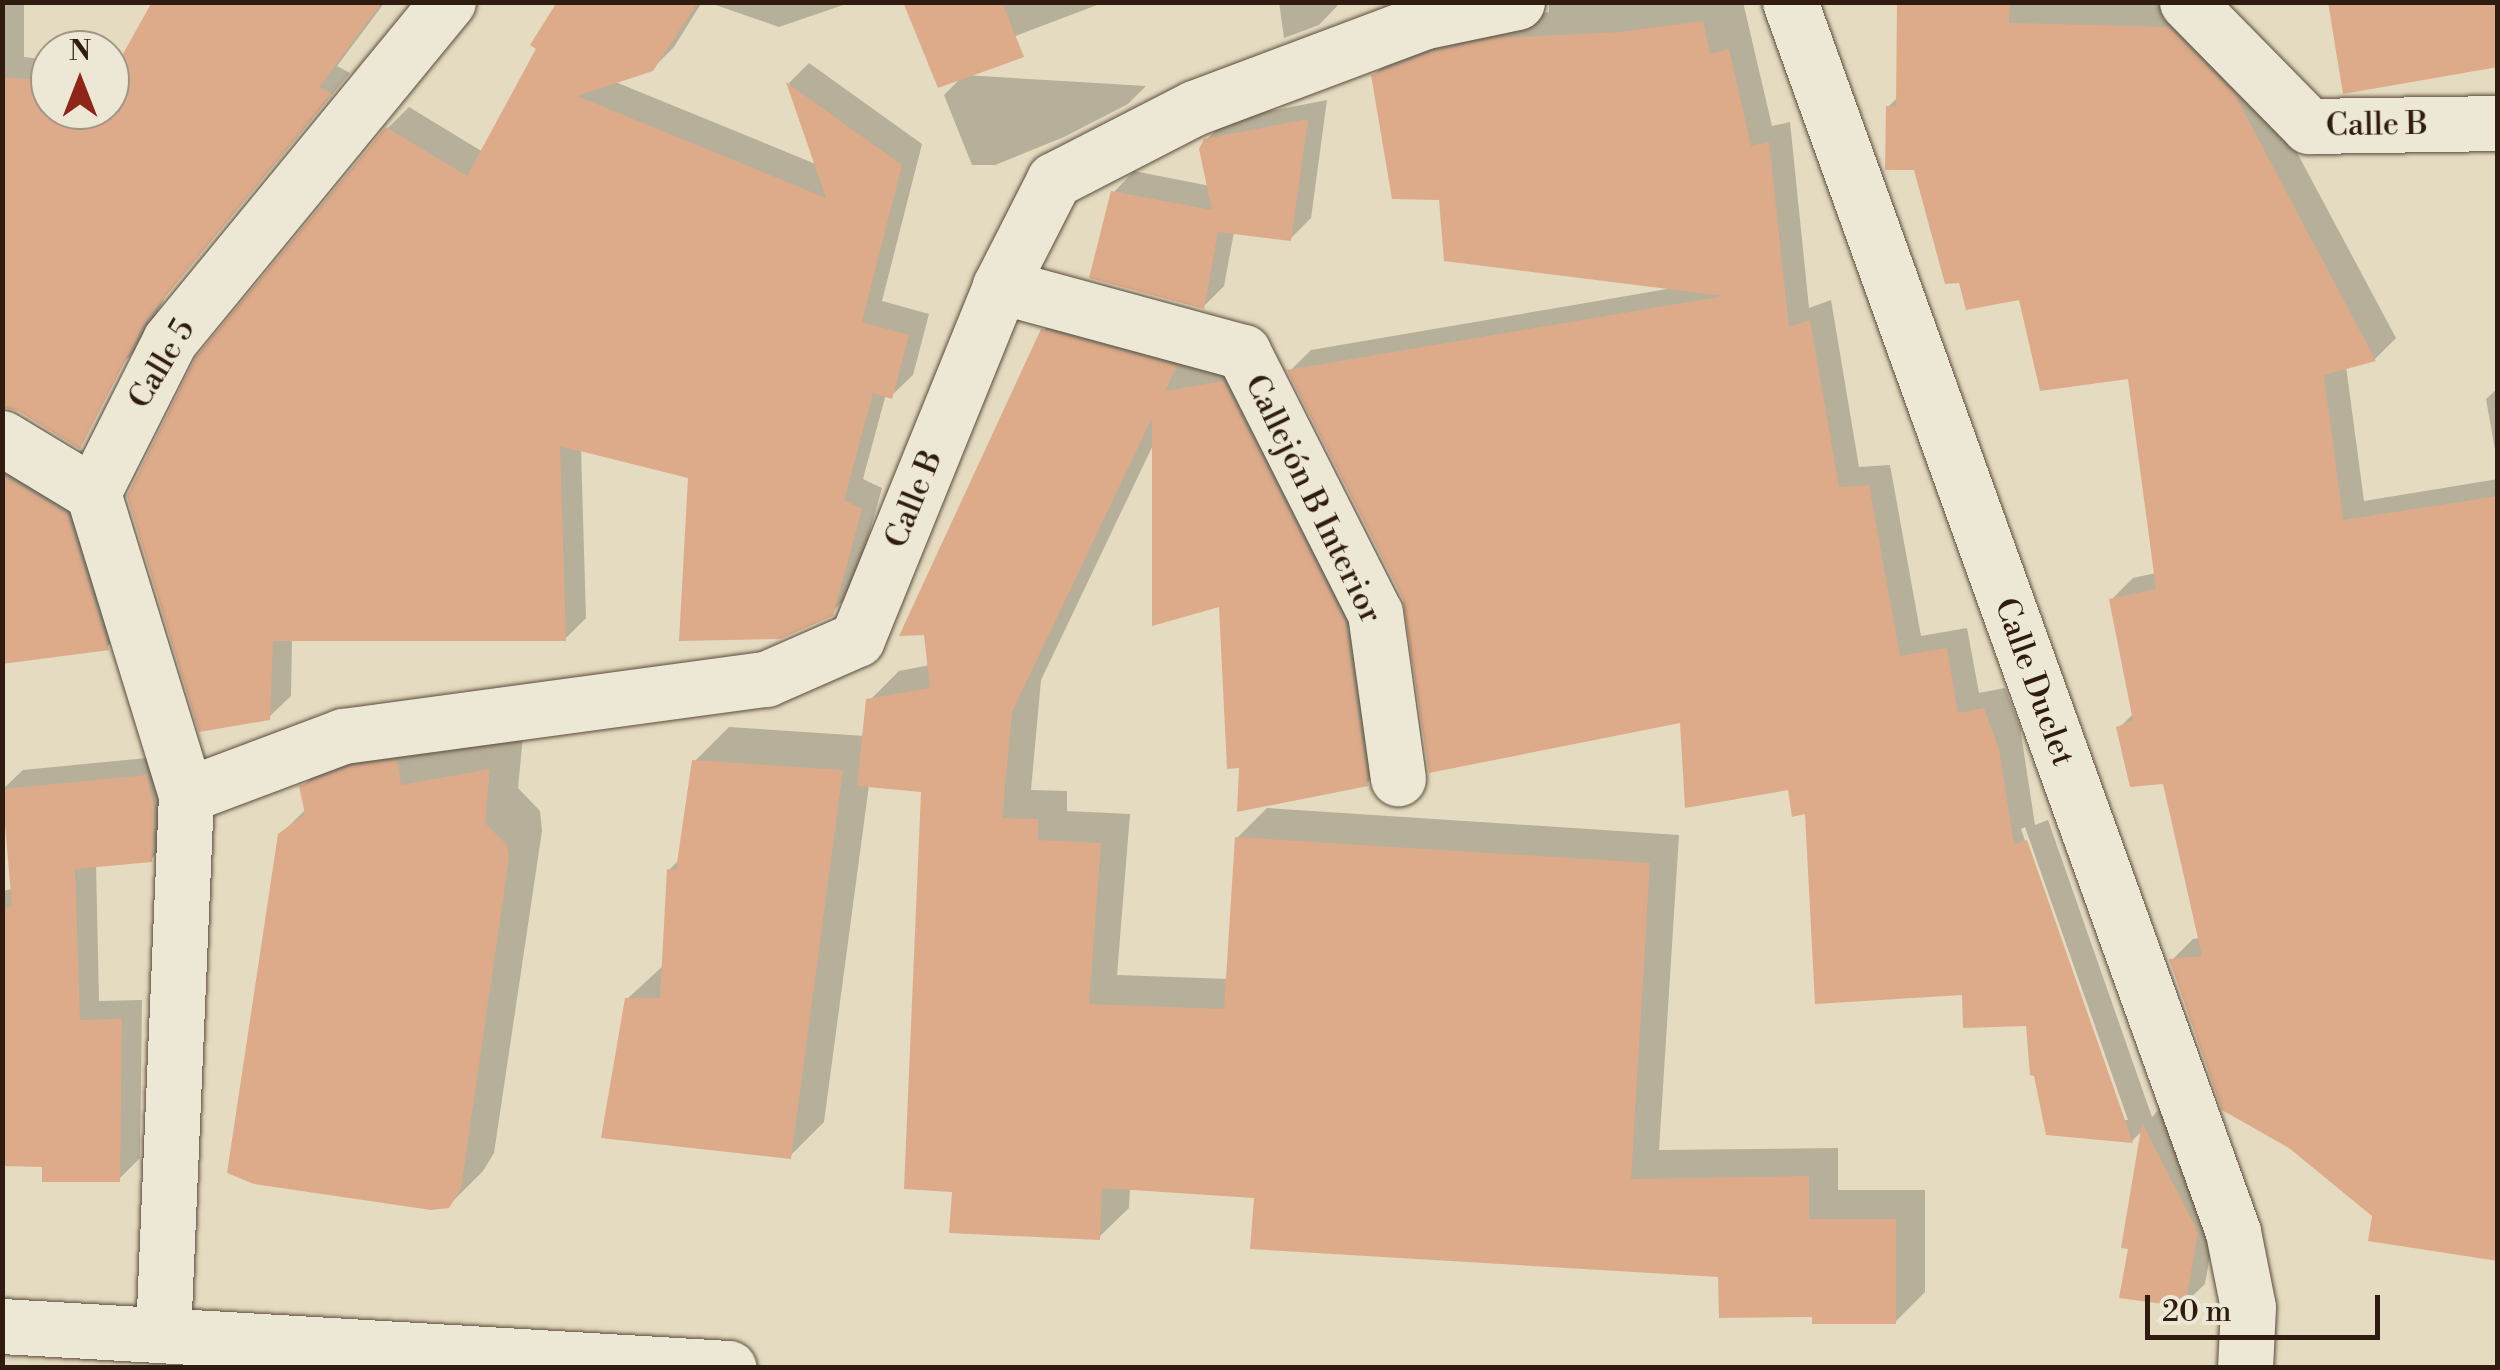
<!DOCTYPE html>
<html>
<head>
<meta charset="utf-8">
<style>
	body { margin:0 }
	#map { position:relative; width:2500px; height:1370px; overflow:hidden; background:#e4dbc0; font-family:"Libre Bodoni",serif }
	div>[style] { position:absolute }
	.shadow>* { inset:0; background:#0003 }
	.building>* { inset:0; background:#ddab8a }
	.roads { filter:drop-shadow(0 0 2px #5c4b3b) drop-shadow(0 0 2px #5c4b3b) }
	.street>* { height:55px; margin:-27.5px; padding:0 27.5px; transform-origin:27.5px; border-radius:27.5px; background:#ede8d6 }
	.secondary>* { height:55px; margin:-27.5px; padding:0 27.5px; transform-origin:27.5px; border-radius:27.5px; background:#ede8d6 }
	span { translate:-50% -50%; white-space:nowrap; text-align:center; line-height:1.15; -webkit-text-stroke:8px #ede8d6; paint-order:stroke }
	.street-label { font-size:32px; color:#2f1b0f }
	.frame { position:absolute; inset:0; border:5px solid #2f1b0f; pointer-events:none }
	.north { position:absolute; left:30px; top:30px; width:100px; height:100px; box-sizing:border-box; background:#ede8d6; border:2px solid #a19686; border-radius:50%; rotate:0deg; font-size:28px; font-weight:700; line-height:40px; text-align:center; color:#2f1b0f }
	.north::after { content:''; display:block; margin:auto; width:35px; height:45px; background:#8f2418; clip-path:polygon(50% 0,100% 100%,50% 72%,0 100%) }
	.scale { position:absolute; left:2145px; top:1295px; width:235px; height:45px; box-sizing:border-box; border:5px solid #2f1b0f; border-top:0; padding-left:12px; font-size:30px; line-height:35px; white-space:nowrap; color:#2f1b0f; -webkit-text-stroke:8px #ede8d6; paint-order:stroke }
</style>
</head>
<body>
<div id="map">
	<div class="shadow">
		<div style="clip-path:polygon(2px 2px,24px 2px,24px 57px,50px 60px,50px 110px,110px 110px,110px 65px,120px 65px,155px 2px,385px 2px,337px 66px,350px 73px,165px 297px,140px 346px,120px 366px,2px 359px)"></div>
		<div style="clip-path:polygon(560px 2px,702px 2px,674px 47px,652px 69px,613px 81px,818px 165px,789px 83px,809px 63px,922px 144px,882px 301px,929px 314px,913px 375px,891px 396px,886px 394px,863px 479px,882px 488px,853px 591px,831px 613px,690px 476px,581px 449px,586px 618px,565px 639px,292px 639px,291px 696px,269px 717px,201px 729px,388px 128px,409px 107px,483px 152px)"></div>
		<div style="clip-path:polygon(707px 2px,852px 2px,779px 27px)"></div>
		<div style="clip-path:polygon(906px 2px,1105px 2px,1013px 37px)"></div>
		<div style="clip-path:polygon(1279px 2px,1341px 2px,1319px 25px,1284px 38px)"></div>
		<div style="clip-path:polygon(evenodd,1549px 2px,1743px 2px,1772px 126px,1790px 122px,1809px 308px,1831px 300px,1859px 467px,1890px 465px,1921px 636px,1967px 628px,1979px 693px,2005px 688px,2020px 727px,2035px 825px,2048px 820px,2152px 1117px,2163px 1105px,2218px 1210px,2205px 1284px,2184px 1304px,2130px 1247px,2143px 1130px,2132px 1141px,2028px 1023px,1964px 992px,1790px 787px,1682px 720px,1406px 599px,1290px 371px,1311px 350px,1673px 288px,1441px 197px,1373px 76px,1395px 55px,1458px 31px,1549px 12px,1549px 2px,2025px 827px,2128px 1120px,2122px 1120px,2021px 829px,2025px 827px)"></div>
		<div style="clip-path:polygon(1900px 2px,2185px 2px,2255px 74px,2396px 338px,2375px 359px,2346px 366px,2364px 501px,2498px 479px,2498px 1258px,2375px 1215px,2172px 960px,2193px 939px,2200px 938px,2165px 781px,2119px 728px,2134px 713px,2112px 599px,2133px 578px,2156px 573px,2130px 376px,2021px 297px,1916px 168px,1888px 107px,1898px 97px)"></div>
		<div style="clip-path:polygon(964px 75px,1146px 86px,1128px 104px,1064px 137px,995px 165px,972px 165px,944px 95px)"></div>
		<div style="clip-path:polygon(1327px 100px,1311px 218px,1290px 239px,1234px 232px,1224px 286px,1204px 306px,1114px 192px,1134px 171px,1210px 186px,1206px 140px,1228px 119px)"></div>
		<div style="clip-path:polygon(1072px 301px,1253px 353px,1397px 754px,1367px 783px,1242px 766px,1221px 604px,1155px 441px,1041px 680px,1031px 790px,1067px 791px,1067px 811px,1130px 814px,1117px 975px,1229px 979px,1237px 838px,1267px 808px,1679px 835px,1659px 1150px,1838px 1148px,1838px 1190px,1925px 1190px,1925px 1292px,1895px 1322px,1814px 1314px,1721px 1274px,1257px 1196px,1130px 1187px,1129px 1208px,1099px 1237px,954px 1190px,924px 790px,869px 785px,824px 1122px,790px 1156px,627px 999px,664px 965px,669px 870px,681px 858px,695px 761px,729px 727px,865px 736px,869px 701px,899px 671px,930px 665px,1043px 331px)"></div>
		<div style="clip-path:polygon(2498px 388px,2498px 466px,2486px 399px)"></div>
		<div style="clip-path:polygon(2px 441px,87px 493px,128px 627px,107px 647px,2px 662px)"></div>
		<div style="clip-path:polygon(430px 728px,434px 753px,523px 736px,518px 788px,540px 811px,542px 831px,494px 1153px,483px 1171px,448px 1206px,280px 835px,306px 809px,302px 787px,336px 753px)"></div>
		<div style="clip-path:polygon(167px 756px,172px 838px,151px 859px,96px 864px,99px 1001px,142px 1000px,140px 1158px,119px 1179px,44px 1165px,2px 1163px,2px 891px,12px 889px,2px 790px,23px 770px)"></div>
	</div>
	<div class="building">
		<div style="clip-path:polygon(152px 2px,382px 2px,319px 87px,332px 94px,146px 320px,80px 449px,18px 411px,2px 407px,2px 77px,50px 81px,50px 110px,110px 110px,110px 77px)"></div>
		<div style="clip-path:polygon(557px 2px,698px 2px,653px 71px,577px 96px,826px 198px,786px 82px,902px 165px,862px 322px,909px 335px,892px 399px,873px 393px,844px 500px,862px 509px,833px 616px,780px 639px,679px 641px,688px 478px,560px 446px,566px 641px,273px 641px,270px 720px,199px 732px,127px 496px,196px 357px,386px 127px,467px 176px,536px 49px,530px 45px)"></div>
		<div style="clip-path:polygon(903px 2px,1002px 2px,1024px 57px,938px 88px)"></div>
		<div style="clip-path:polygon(1897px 2px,2010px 2px,2009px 23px,2168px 27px,2235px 95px,2376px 361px,2324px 375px,2343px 520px,2498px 496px,2498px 1261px,2368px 1241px,2372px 1216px,2289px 1148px,2222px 1110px,2169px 959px,2202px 956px,2163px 784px,2130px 787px,2116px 727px,2133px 721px,2109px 599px,2156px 589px,2128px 379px,2040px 391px,2019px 300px,1966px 310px,1959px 283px,1945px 284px,1914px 170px,1885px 170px,1886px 106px,1896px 106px)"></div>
		<div style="clip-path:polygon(2328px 2px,2498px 2px,2498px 67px,2343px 94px)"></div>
		<div style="clip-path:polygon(1703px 21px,1710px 54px,1729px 49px,1751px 146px,1769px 142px,1789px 327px,1810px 320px,1839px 487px,1869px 485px,1900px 656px,1947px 648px,1958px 713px,1984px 708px,1999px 749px,2014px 844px,2027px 840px,2133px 1143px,2046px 1135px,2034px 1076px,2030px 1075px,2026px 1026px,1963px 1028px,1962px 995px,1815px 1004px,1805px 814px,1792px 817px,1788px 790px,1685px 808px,1680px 723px,1429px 773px,1403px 599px,1287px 370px,1724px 296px,1444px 261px,1439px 200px,1392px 199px,1371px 75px,1435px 51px,1497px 38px,1620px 32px)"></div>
		<div style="clip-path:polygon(1308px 119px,1291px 241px,1218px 232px,1204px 309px,1089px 278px,1111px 191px,1212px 210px,1199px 149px,1204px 139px)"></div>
		<div style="clip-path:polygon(1041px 329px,1177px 366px,1165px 391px,1223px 381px,1345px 622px,1368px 786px,1237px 812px,1239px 768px,1227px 769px,1219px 607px,1152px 626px,1152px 418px,1012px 712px,1002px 818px,1038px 819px,1038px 840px,1101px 843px,1089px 1004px,1224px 1009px,1235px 837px,1650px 863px,1631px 1179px,1809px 1176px,1809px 1219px,1896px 1219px,1896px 1324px,1812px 1324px,1812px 1317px,1719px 1318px,1718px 1277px,1250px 1249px,1254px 1198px,1102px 1188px,1100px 1240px,949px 1233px,952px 1192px,904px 1189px,921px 792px,857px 786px,866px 699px,930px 688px,924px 635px,899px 636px)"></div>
		<div style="clip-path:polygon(2px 475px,67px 514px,109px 650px,2px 664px)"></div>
		<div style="clip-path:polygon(397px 760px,401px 785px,490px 769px,485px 823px,507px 845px,509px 858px,461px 1189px,449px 1208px,431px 1210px,254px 1184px,227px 1173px,278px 834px,305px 814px,299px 786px,351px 766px)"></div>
		<div style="clip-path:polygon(692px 760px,843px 770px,791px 1159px,601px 1138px,625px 998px,660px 998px,667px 869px,676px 870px)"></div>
		<div style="clip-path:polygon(147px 775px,154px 807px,152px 862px,75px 869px,80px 1020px,122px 1019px,120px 1182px,42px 1182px,42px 1167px,2px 1166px,2px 908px,12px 907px,2px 789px)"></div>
		<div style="clip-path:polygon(2142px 1123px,2198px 1232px,2185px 1307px,2119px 1298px,2128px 1249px,2121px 1248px)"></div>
	</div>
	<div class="roads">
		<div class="street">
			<div style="left:1790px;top:2px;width:1307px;rotate:70.19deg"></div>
			<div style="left:2233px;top:1232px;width:76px;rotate:78.7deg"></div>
			<div style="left:2248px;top:1307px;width:61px;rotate:92.8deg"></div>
			<div style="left:2187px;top:2px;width:174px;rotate:45.5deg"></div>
			<div style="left:2309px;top:126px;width:189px;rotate:-0.9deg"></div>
			<div style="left:1000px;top:286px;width:252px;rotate:15.2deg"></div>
			<div style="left:1243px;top:352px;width:292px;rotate:63.2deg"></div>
			<div style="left:1375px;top:613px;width:167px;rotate:82.1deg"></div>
			<div style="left:2px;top:438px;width:106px;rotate:31.1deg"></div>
			<div style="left:186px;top:795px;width:168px;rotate:-20.6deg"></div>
			<div style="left:343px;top:736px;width:427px;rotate:-7.7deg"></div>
			<div style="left:766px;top:679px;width:99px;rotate:-23.7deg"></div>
			<div style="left:857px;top:639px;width:381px;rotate:-67.9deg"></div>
			<div style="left:1000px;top:286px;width:119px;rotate:-63deg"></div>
			<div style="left:1054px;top:180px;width:157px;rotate:-27.2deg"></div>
			<div style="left:1194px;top:108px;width:248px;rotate:-20.6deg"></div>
			<div style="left:1426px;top:21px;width:93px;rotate:-11.8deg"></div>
			<div style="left:163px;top:1335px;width:540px;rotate:-87.56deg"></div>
			<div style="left:186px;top:795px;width:316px;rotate:-107.1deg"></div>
			<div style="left:93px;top:493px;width:171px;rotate:-63.3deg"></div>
			<div style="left:170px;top:340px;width:438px;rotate:-50.6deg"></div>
		</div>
		<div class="secondary">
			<div style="left:2px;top:1326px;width:728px;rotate:3.31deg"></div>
		</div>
	</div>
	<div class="street-label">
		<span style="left:2377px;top:125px;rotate:-1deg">Calle B</span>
		<span style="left:162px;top:364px;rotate:-59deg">Calle 5</span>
		<span style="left:914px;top:499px;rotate:-68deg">Calle B</span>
		<span style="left:1313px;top:499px;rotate:64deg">Callejón B Interior</span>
		<span style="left:2034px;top:682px;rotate:70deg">Calle Duclet</span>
	</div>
	<div class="frame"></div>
	<div class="north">N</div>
	<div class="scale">20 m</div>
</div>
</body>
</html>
